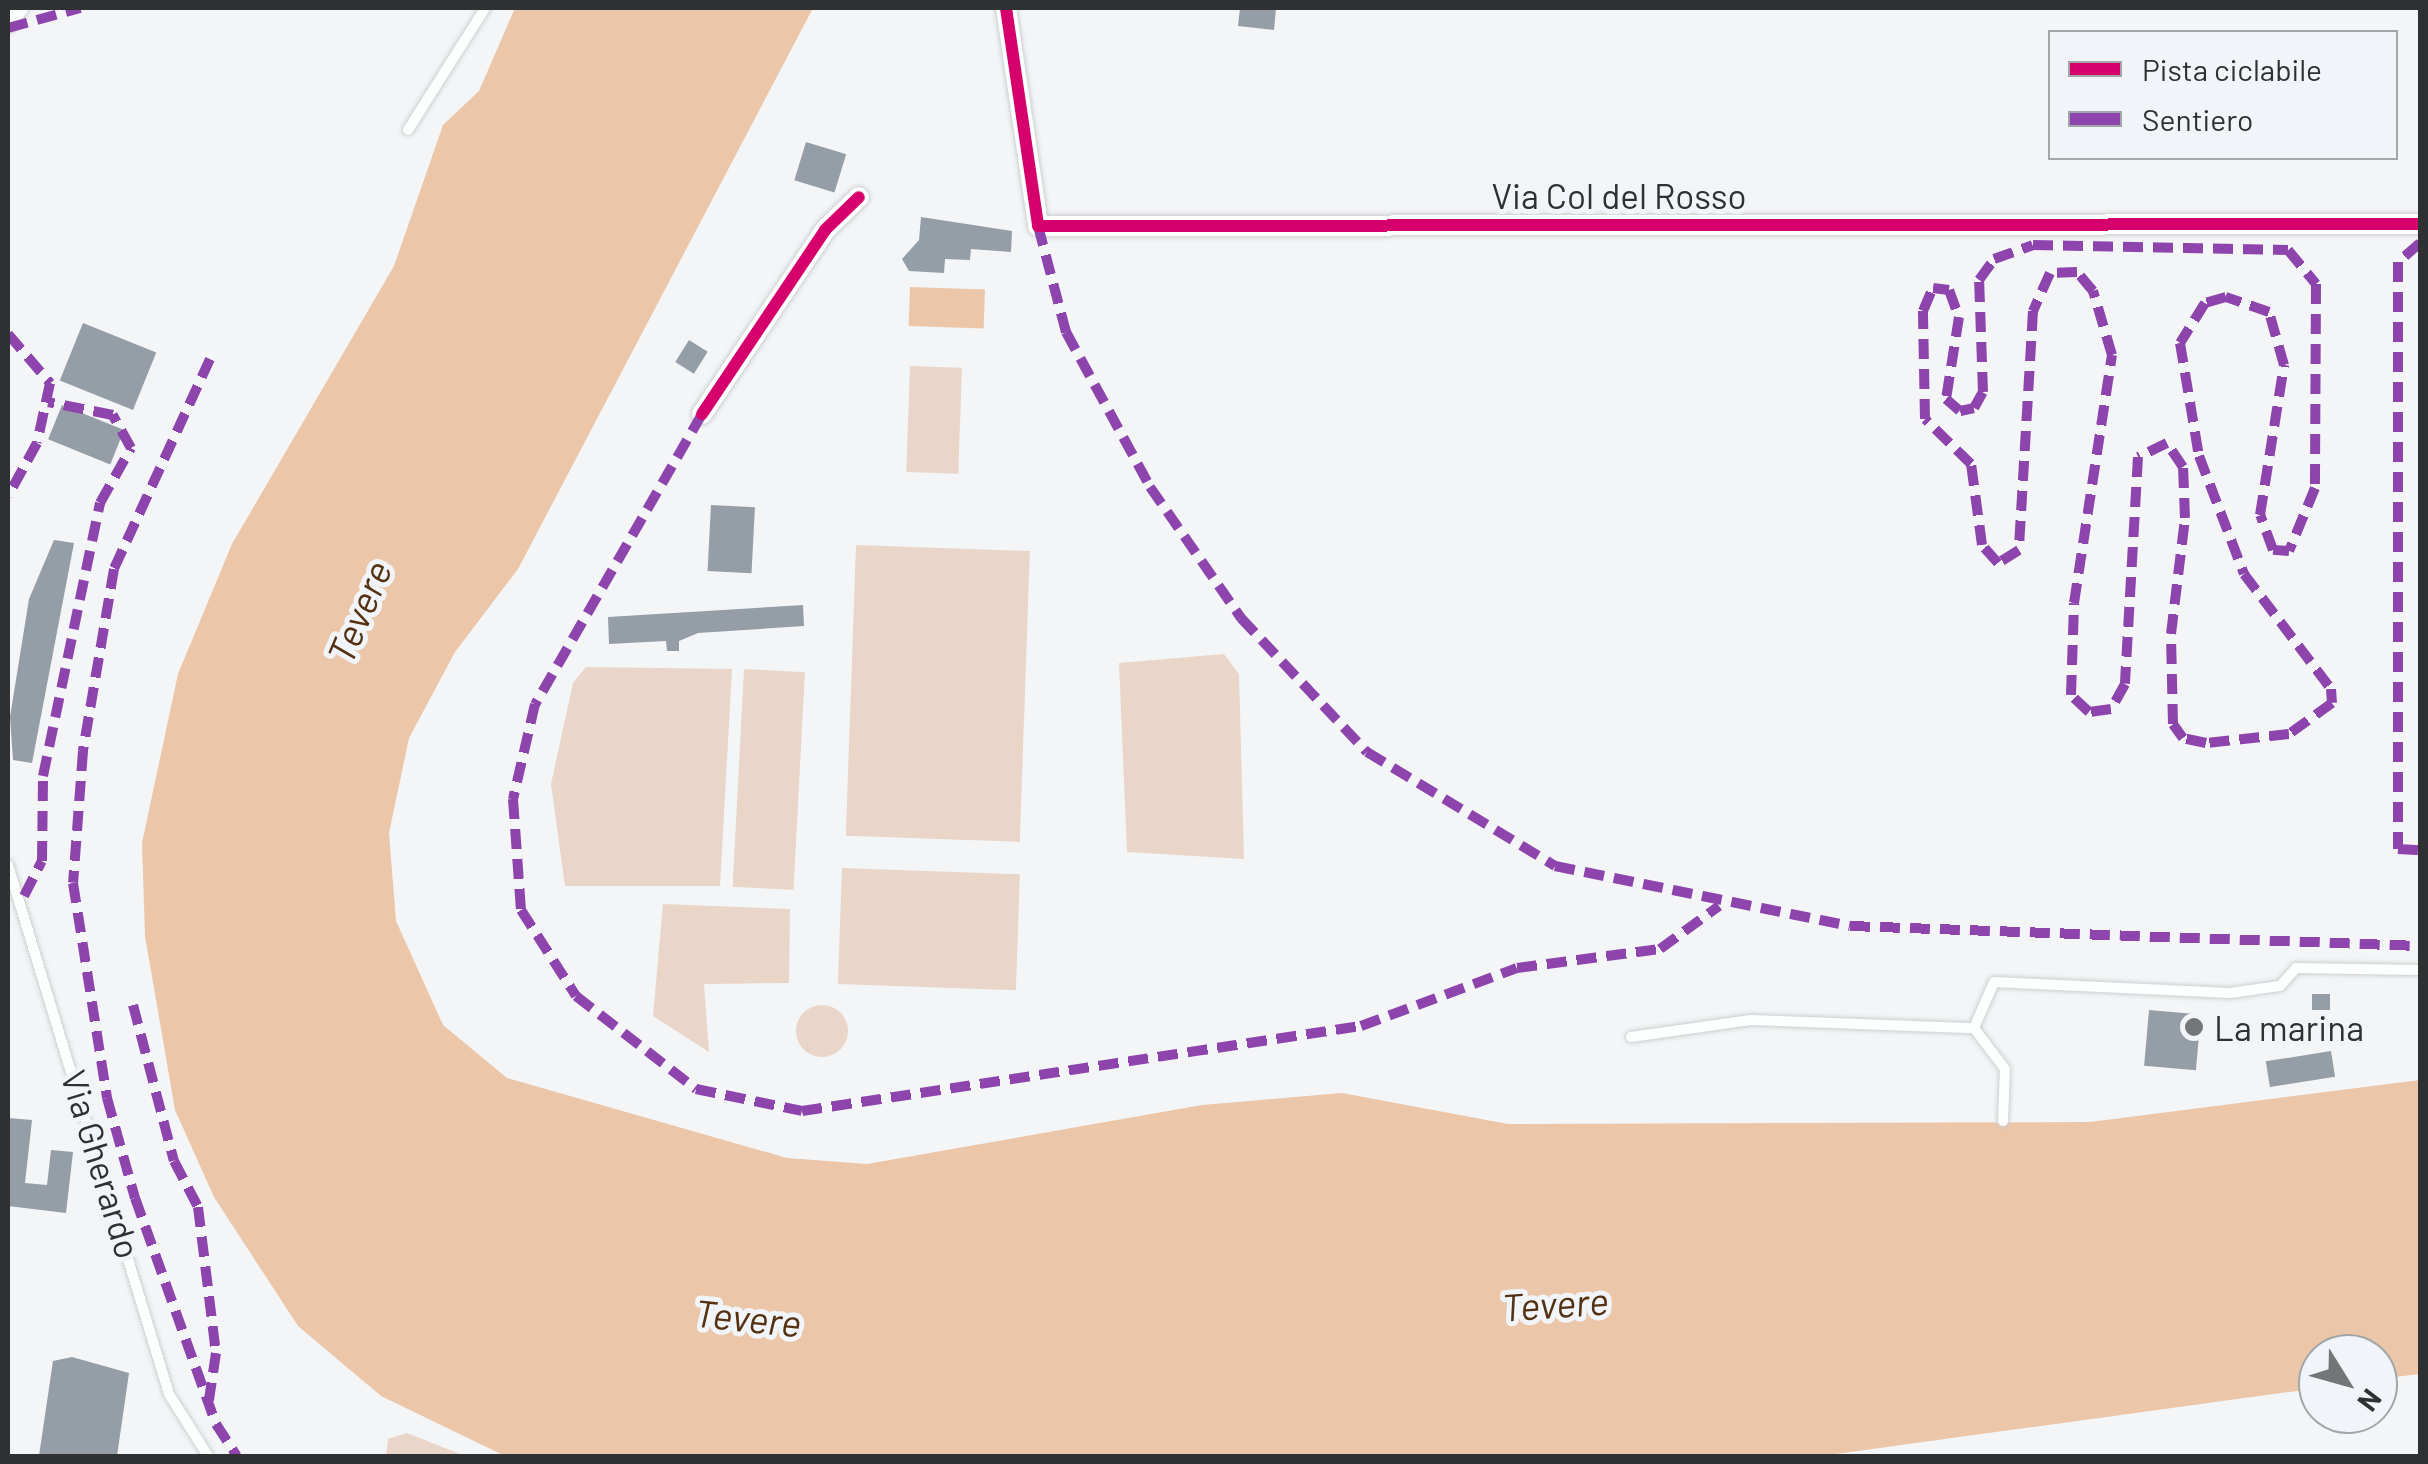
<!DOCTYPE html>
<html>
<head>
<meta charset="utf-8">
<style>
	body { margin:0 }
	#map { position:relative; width:2428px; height:1464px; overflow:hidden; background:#f3f5f7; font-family:Barlow,sans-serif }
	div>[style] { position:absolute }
	.green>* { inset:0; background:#e9d6c8; transform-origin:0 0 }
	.round { border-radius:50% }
	.water>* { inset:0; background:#ebc6a9; transform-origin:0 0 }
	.building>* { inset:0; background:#959da6; transform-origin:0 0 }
	.roads { filter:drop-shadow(0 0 2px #cecfd1) drop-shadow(0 0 2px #cecfd1) }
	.service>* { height:10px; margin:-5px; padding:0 5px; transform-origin:5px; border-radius:5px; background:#fdfefe }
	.pedestrian>* { height:15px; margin:-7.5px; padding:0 7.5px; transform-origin:7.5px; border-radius:7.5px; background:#fdfefe }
	.minor>* { height:20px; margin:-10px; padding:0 10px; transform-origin:10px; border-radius:10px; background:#fdfefe }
	.quiet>* { height:10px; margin-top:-5px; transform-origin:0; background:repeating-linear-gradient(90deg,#8e44ad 0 20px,transparent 0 30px) }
	.cycleway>* { height:12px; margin:-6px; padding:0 6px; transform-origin:6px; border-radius:6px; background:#d6006c }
	.dots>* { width:28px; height:28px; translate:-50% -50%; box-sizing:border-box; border:5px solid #f1f5f9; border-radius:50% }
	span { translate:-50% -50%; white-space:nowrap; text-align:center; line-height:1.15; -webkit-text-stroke:10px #f1f5f9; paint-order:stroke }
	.street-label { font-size:35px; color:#2f3032 }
	.poi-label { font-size:35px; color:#2f3032 }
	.left { translate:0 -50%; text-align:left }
	.water-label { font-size:38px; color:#553111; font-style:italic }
	.frame { position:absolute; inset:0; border:10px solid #2f3032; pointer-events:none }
	.legend { position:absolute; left:2048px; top:30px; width:350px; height:130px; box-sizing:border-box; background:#f1f5f9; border:2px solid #a3a6a9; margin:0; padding:12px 18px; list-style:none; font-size:30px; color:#2f3032 }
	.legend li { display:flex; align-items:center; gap:20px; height:50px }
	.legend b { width:50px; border:2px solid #a3a6a9 }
	.north { position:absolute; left:2298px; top:1334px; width:100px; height:100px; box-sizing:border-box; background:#f1f5f9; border:2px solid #a3a6a9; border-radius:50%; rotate:127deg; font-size:28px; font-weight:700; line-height:40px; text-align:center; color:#2f3032 }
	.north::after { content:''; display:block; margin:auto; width:35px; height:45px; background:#747577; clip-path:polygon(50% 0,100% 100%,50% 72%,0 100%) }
</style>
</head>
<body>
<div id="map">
	<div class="green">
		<div style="left:910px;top:366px;width:52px;height:106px;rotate:2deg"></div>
		<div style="left:856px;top:545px;width:174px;height:291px;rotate:2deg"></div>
		<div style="clip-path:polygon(1224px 654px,1239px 674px,1244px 859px,1127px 852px,1119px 663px)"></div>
		<div style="clip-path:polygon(586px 667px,732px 669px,720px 886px,565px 886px,551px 784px,573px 683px)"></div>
		<div style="left:744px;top:669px;width:61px;height:218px;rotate:3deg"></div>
		<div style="left:842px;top:868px;width:178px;height:116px;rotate:2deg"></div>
		<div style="clip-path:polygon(663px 904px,790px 909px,789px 983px,704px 984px,709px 1052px,653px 1016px)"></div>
		<div class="round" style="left:796px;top:1005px;width:52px;height:52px"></div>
		<div style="clip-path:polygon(407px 1433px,465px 1456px,386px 1456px,388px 1439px)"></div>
	</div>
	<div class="water">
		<div style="clip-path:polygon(515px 8px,813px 8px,518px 569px,455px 652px,409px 738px,389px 833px,396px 921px,443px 1025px,507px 1078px,787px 1158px,867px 1164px,1202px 1105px,1342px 1093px,1508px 1124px,2090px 1122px,2420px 1080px,2420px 1374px,2378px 1379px,2378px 1354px,2318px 1354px,2318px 1388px,1821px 1456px,505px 1456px,381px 1396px,298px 1326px,214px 1197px,175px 1110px,145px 936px,142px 843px,178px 674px,232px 544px,394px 266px,443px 125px,479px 91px)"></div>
		<div style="left:910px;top:287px;width:75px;height:39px;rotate:2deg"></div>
	</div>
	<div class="building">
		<div style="clip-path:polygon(1240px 8px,1276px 8px,1274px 30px,1238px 26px)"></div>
		<div style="left:806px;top:142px;width:42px;height:40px;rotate:17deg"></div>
		<div style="clip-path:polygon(921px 217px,1012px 231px,1011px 252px,971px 249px,970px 260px,945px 259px,944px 273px,909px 271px,902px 259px,919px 240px)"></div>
		<div style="left:83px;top:323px;width:79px;height:62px;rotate:22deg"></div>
		<div style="left:689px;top:340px;width:22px;height:26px;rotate:32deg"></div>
		<div style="left:62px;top:405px;width:67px;height:37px;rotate:22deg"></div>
		<div style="left:711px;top:505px;width:44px;height:66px;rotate:3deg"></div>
		<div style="clip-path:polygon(54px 540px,74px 543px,32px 763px,13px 760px,10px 717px,29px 599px)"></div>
		<div style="clip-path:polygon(803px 605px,804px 626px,698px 633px,679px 641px,679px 651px,667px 651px,666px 641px,609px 644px,608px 617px)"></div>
		<div style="left:2312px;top:994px;width:18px;height:16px"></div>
		<div style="left:2149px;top:1010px;width:52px;height:56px;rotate:5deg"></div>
		<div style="left:2331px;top:1051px;width:26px;height:66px;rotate:81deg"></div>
		<div style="clip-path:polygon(8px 1118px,32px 1120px,25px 1183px,47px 1185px,51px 1150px,73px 1152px,66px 1213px,8px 1206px)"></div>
		<div style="clip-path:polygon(72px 1357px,129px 1373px,117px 1456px,39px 1456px,53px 1361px)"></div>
	</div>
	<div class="roads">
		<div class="service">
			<div style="left:408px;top:130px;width:144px;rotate:-57.7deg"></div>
			<div style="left:8px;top:865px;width:553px;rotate:73.07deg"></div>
			<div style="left:169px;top:1394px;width:73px;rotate:57.8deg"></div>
			<div style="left:1974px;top:1028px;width:51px;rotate:52.9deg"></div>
			<div style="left:2005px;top:1069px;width:52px;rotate:92.2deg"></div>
			<div style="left:1631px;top:1037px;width:121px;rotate:-8.1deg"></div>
			<div style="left:1751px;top:1020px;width:223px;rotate:2.1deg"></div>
			<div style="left:1974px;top:1028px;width:50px;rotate:-66.5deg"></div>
			<div style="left:1994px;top:982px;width:236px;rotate:2.7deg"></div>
			<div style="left:2230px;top:993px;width:50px;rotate:-8deg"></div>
			<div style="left:2280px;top:986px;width:24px;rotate:-48deg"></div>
			<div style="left:2296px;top:968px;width:124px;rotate:0.9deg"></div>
		</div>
		<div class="pedestrian">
			<div style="left:8px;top:24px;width:20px;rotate:-53deg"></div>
		</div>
		<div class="minor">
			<div style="left:1006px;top:8px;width:220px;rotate:81.6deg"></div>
			<div style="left:1038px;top:226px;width:1382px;rotate:-0.08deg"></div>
			<div style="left:702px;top:414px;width:221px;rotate:-56.2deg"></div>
			<div style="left:825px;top:230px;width:47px;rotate:-44.1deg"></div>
		</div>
	</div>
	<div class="quiet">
		<div style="left:8px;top:28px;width:75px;rotate:-15.5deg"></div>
		<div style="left:1038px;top:226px;width:110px;rotate:75.2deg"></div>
		<div style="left:1066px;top:332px;width:176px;rotate:61.5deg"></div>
		<div style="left:1150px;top:487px;width:160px;rotate:55.2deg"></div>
		<div style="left:1241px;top:618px;width:184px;rotate:46.8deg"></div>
		<div style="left:1367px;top:752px;width:220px;rotate:31.2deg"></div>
		<div style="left:1555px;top:866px;width:301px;rotate:11.5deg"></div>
		<div style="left:1850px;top:926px;width:570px;rotate:2.01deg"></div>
		<div style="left:2420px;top:243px;width:29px;rotate:139deg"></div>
		<div style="left:2398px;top:262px;width:587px;rotate:90deg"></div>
		<div style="left:2398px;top:849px;width:22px;rotate:3deg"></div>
		<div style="left:2033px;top:245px;width:255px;rotate:1.1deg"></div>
		<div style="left:2288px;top:250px;width:44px;rotate:50.5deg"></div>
		<div style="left:2316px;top:284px;width:204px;rotate:90.3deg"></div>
		<div style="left:2315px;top:488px;width:68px;rotate:112.4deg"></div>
		<div style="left:2289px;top:551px;width:16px;rotate:-176deg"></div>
		<div style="left:2273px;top:550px;width:37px;rotate:-110deg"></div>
		<div style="left:2260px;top:515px;width:152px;rotate:-80.9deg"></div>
		<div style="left:2284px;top:365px;width:55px;rotate:-105.8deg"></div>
		<div style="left:2269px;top:312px;width:46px;rotate:-160.8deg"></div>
		<div style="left:2226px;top:297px;width:22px;rotate:164deg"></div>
		<div style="left:2205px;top:303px;width:47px;rotate:122deg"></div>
		<div style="left:2180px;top:343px;width:115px;rotate:80.5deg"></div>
		<div style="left:2199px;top:456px;width:126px;rotate:69.1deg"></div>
		<div style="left:2244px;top:574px;width:144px;rotate:52.9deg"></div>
		<div style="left:2331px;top:689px;width:14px;rotate:86deg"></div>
		<div style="left:2332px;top:703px;width:53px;rotate:144.2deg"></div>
		<div style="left:2289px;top:734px;width:83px;rotate:173.8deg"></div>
		<div style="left:2206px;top:743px;width:24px;rotate:-168deg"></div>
		<div style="left:2183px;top:738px;width:17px;rotate:-126deg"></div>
		<div style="left:2173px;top:724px;width:90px;rotate:-91.3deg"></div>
		<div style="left:2171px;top:634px;width:117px;rotate:-83.1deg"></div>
		<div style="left:2185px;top:518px;width:51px;rotate:-92.2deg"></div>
		<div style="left:2183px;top:467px;width:29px;rotate:-124deg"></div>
		<div style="left:2167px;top:443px;width:32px;rotate:154deg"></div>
		<div style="left:2138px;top:457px;width:227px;rotate:93.3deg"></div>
		<div style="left:2125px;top:684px;width:29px;rotate:119deg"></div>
		<div style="left:2111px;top:709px;width:22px;rotate:172deg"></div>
		<div style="left:2089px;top:712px;width:25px;rotate:-137deg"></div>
		<div style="left:2071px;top:695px;width:92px;rotate:-88.1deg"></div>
		<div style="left:2074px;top:603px;width:251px;rotate:-81.3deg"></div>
		<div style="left:2112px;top:355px;width:67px;rotate:-106.5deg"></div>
		<div style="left:2093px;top:291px;width:25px;rotate:-130deg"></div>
		<div style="left:2077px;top:272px;width:27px;rotate:178deg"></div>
		<div style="left:2050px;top:273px;width:42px;rotate:114.1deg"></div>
		<div style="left:2033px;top:311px;width:239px;rotate:93.4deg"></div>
		<div style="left:2019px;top:550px;width:25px;rotate:148deg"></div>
		<div style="left:1998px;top:563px;width:24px;rotate:-132deg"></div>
		<div style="left:1982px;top:545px;width:82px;rotate:-97.7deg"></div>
		<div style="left:1971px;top:464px;width:64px;rotate:-135.6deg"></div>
		<div style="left:1925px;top:419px;width:108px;rotate:-91.1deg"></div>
		<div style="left:1923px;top:311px;width:25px;rotate:-67deg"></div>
		<div style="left:1933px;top:288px;width:16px;rotate:7deg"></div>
		<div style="left:1949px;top:290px;width:29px;rotate:70deg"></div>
		<div style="left:1959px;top:317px;width:83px;rotate:99deg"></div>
		<div style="left:1946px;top:399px;width:18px;rotate:41deg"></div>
		<div style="left:1960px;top:411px;width:14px;rotate:-12deg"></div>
		<div style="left:1974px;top:408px;width:18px;rotate:-61deg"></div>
		<div style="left:1983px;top:392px;width:112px;rotate:-92deg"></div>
		<div style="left:1979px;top:280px;width:26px;rotate:-54deg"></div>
		<div style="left:1994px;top:259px;width:41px;rotate:-19.7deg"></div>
		<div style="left:8px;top:334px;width:65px;rotate:49.4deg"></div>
		<div style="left:50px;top:383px;width:61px;rotate:102.2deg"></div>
		<div style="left:37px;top:443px;width:60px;rotate:118.7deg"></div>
		<div style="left:210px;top:359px;width:231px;rotate:114.6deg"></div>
		<div style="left:114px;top:569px;width:185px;rotate:99.7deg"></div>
		<div style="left:83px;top:751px;width:132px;rotate:94.3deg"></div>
		<div style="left:73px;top:883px;width:218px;rotate:81deg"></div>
		<div style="left:107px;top:1098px;width:104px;rotate:74.4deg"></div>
		<div style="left:135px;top:1198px;width:240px;rotate:70.3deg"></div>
		<div style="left:216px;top:1424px;width:38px;rotate:57deg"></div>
		<div style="left:702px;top:414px;width:335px;rotate:119.9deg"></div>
		<div style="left:535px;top:704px;width:98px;rotate:103deg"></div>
		<div style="left:513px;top:799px;width:111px;rotate:85.9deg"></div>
		<div style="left:521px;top:910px;width:102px;rotate:57.4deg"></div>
		<div style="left:576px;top:996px;width:152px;rotate:37.8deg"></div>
		<div style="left:696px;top:1089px;width:108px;rotate:11.7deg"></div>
		<div style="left:802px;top:1111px;width:565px;rotate:-8.65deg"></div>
		<div style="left:1361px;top:1026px;width:166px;rotate:-20.4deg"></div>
		<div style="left:1517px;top:968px;width:144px;rotate:-7.6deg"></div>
		<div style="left:1660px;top:949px;width:73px;rotate:-36.1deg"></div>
		<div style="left:24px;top:896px;width:39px;rotate:-63deg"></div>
		<div style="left:42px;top:861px;width:85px;rotate:-89.3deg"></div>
		<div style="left:43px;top:776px;width:279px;rotate:-78.2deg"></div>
		<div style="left:100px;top:503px;width:63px;rotate:-60.6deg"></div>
		<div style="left:131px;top:448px;width:38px;rotate:-119deg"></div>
		<div style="left:113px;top:415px;width:66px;rotate:-168.7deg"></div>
		<div style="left:133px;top:1005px;width:161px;rotate:75.3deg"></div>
		<div style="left:174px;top:1161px;width:52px;rotate:62.4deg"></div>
		<div style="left:198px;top:1207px;width:147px;rotate:83deg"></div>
		<div style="left:216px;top:1353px;width:48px;rotate:98.5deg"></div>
	</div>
	<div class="cycleway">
		<div style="left:1006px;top:8px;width:220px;rotate:81.6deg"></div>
		<div style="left:1038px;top:226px;width:1382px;rotate:-0.08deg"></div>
		<div style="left:702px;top:414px;width:221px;rotate:-56.2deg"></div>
		<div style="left:825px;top:230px;width:47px;rotate:-44.1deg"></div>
	</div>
	<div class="dots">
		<div style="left:2194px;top:1027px;background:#747577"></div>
	</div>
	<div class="street-label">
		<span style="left:1619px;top:195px">Via Col del Rosso</span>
		<span style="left:102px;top:1164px;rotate:73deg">Via Gherardo</span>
	</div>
	<div class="poi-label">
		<span class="left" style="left:2214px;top:1027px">La marina</span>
	</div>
	<div class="water-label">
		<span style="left:359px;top:612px;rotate:-67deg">Tevere</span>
		<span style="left:1555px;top:1304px;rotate:-4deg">Tevere</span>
		<span style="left:748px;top:1318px;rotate:6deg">Tevere</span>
	</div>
	<div class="frame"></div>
	<ul class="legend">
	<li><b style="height:12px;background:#d6006c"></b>Pista ciclabile</li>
	<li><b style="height:12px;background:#8e44ad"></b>Sentiero</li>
	</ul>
	<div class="north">N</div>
</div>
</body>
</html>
